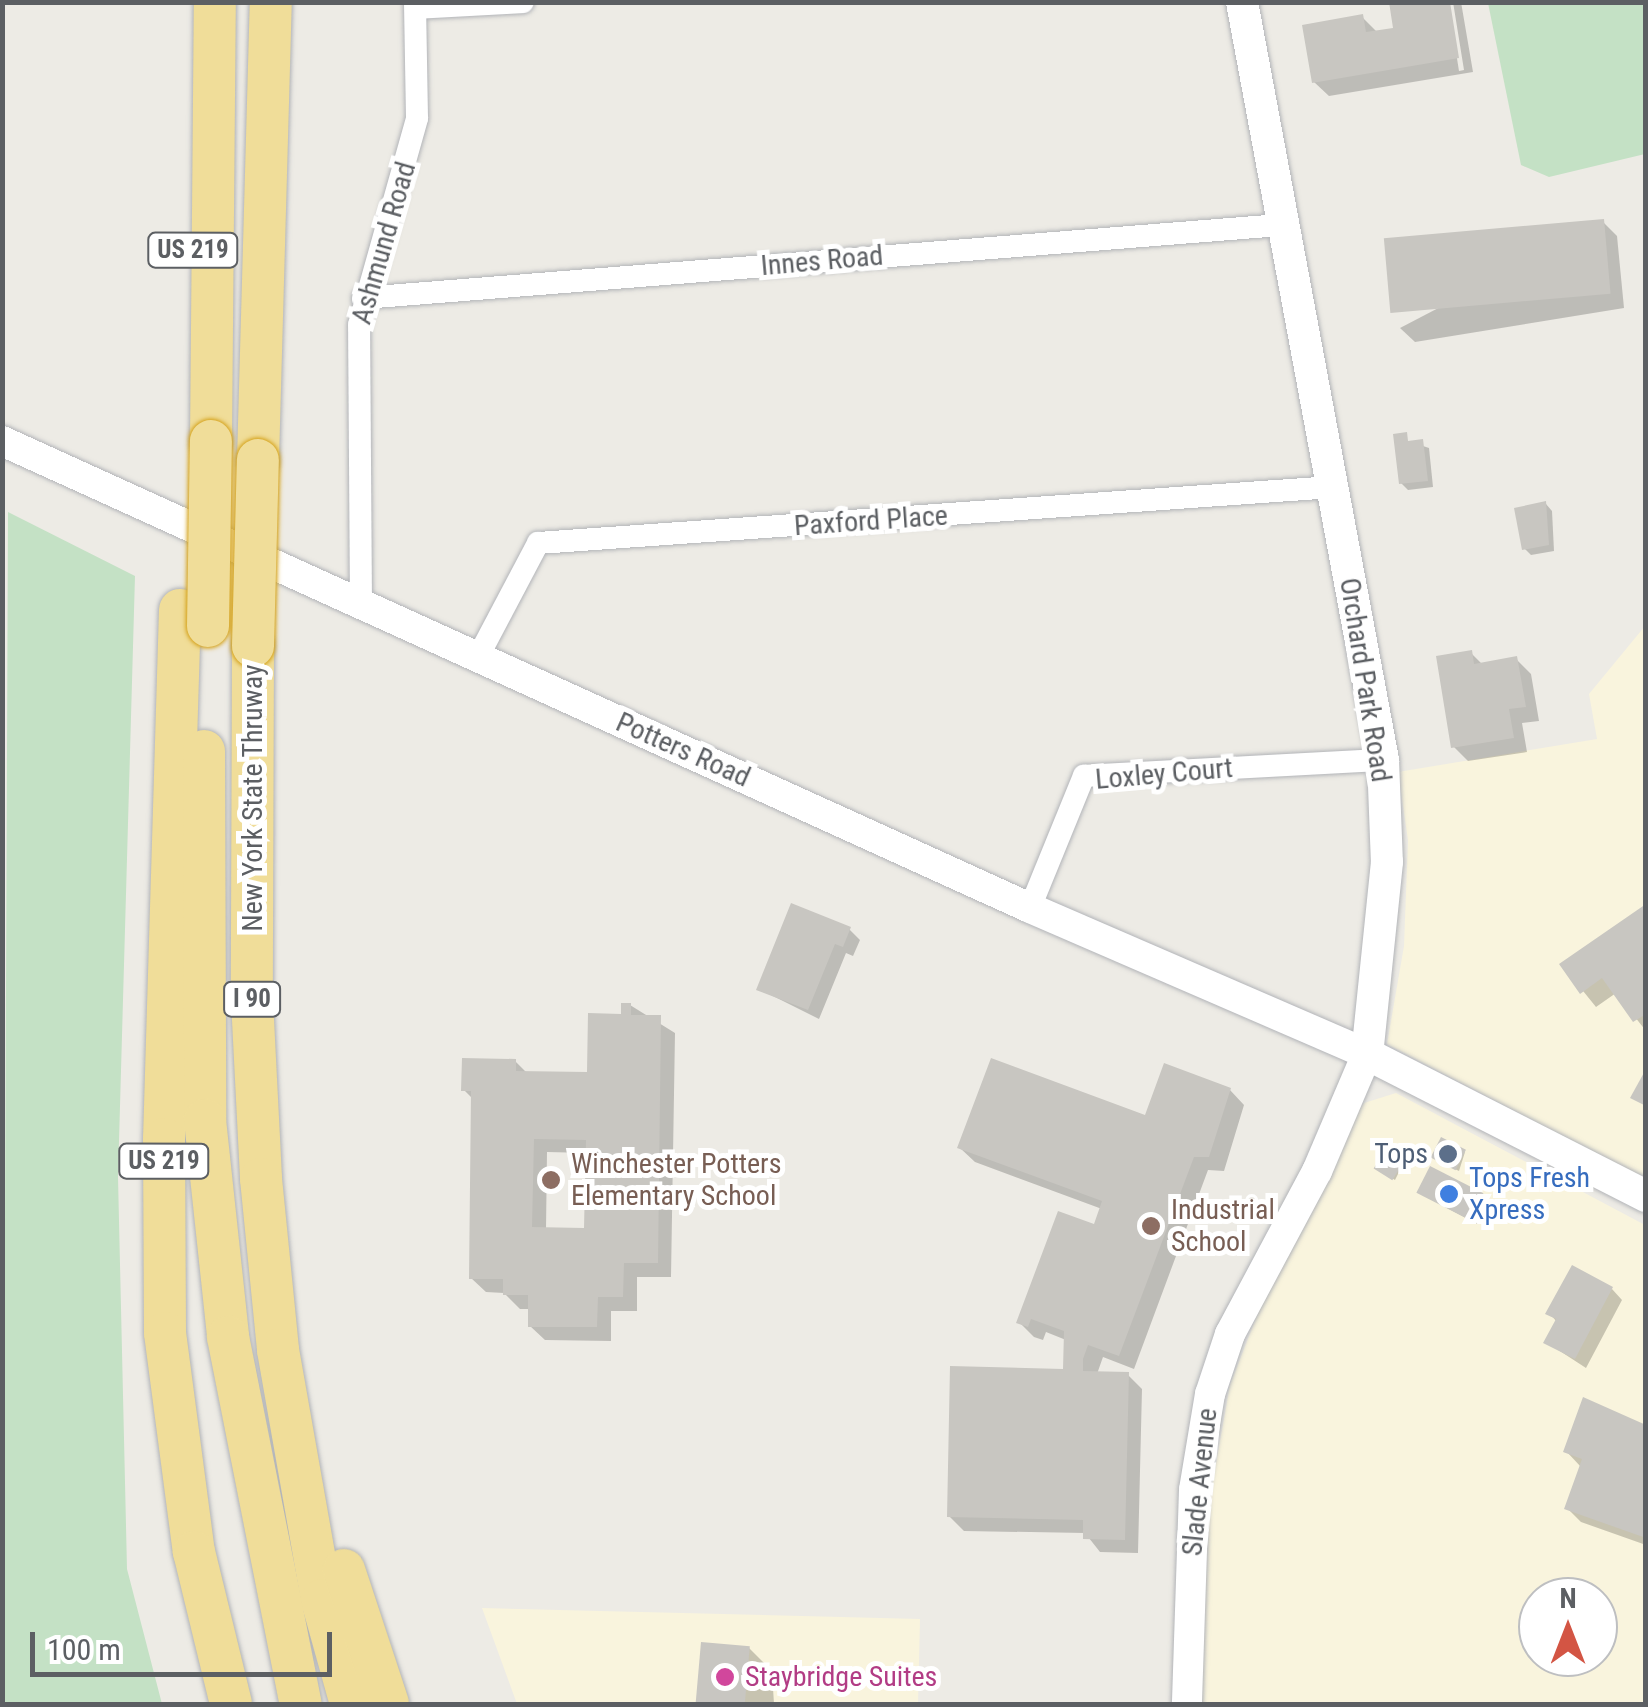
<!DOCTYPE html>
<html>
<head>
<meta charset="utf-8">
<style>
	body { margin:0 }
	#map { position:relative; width:1648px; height:1707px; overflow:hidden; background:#edebe5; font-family:"Roboto Condensed",sans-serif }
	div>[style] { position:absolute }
	.commercial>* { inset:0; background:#f9f4dd }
	.green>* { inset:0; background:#c4e1c5 }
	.shadow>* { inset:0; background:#0003 }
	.building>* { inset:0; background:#c8c6c1; transform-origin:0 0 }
	.roads { filter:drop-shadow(0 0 2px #b2b4b8) drop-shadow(0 0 2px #b2b4b8) }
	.minor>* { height:22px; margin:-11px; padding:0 11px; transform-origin:11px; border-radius:11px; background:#fff }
	.tertiary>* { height:30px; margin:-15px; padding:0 15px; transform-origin:15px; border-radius:15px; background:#fff }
	.secondary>* { height:32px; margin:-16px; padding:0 16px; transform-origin:16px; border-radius:16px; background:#fff }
	.motorway>* { height:42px; margin:-21px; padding:0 21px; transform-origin:21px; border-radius:21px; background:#f0dd99 }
	.bridges { filter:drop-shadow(0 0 2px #d5a31c) drop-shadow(0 0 2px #d5a31c) }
	.motorway-bridge>* { height:42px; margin:-21px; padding:0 21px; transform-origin:21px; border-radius:21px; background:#f0dd99 }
	.dots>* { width:28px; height:28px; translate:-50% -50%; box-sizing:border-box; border:5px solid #fff; border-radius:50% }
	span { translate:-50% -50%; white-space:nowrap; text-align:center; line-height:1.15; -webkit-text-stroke:10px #fff; paint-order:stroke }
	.shield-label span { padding:2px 8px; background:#fff; border:2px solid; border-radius:8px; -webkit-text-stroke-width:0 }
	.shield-label { font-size:25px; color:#5c5f63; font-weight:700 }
	.street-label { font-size:28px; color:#5c5f63 }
	.service-label { font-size:28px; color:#4e5e75 }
	.right { translate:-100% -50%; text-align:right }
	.education-label { font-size:28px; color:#785e54 }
	.left { translate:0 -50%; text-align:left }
	.shop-label { font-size:28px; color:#366cbe }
	.hotel-label { font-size:28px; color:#b23c85 }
	.frame { position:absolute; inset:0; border:5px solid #5c5f63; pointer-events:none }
	.north { position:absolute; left:1518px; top:1577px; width:100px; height:100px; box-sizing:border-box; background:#fff; border:2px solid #bebfc1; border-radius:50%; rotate:0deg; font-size:28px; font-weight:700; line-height:40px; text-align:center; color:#5c5f63 }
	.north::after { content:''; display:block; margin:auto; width:35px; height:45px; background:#d35544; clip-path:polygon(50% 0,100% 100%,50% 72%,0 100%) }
	.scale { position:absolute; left:30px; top:1632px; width:302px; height:45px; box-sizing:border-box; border:5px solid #5c5f63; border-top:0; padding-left:12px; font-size:30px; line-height:35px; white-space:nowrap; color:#5c5f63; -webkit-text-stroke:8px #fff; paint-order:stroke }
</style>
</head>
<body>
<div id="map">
	<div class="commercial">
		<div style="clip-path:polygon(1645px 626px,1645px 1179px,1387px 1044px,1404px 946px,1408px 840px,1398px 772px,1597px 739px,1589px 694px)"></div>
		<div style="clip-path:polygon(evenodd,1396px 1093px,1645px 1225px,1645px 1704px,1200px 1704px,1209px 1503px,1230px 1385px,1260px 1308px,1353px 1118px,1364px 1103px,1396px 1093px,1538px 1597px,1598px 1597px,1598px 1657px,1538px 1657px,1538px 1597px)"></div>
		<div style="clip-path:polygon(482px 1608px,920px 1619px,918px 1704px,517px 1704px)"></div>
	</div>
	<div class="green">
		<div style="clip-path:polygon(1488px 3px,1645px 3px,1645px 154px,1549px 177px,1521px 165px)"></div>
		<div style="clip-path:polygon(8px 512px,135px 576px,118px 1177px,127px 1569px,162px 1704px,3px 1704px)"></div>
	</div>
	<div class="shadow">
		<div style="clip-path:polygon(1376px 2px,1448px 2px,1459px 71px,1464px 70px,1453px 2px,1461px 2px,1473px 72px,1329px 96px,1314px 82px,1362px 17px,1378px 33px,1396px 30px,1392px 4px)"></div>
		<div style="clip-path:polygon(1603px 222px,1617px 236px,1624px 308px,1415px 342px,1400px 328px)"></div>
		<div style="clip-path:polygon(1396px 437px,1429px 448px,1433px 487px,1408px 490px,1401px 483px)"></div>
		<div style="clip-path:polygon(1546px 504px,1552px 511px,1554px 551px,1531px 555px,1524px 548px)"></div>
		<div style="clip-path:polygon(1471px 653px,1483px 665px,1516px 659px,1531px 674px,1539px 721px,1522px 723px,1527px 752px,1468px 761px,1454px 747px)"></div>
		<div style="clip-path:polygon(1646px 907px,1646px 1031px,1616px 993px,1596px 1007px,1562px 965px)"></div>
		<div style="clip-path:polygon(849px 929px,860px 940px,853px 956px,846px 953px,819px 1019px,759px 989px)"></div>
		<div style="clip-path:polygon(evenodd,630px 1005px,675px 1033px,671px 1277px,637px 1277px,637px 1311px,611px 1311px,611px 1341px,545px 1340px,530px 1326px,531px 1309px,520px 1309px,504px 1293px,486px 1292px,471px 1278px,474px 1100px,464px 1090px,515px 1061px,527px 1073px,590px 1074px,630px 1005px,547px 1152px,588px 1153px,586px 1231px,546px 1230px,547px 1152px)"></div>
		<div style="clip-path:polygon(1230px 1090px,1244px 1105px,1224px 1171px,1208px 1170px,1134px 1369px,1103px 1357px,1097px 1374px,1127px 1374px,1142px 1389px,1138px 1553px,1100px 1552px,1085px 1533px,964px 1531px,949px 1516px,1066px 1372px,1066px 1340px,1046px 1332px,1043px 1340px,1034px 1337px,1019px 1322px,1095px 1227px,1102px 1209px,975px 1162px,960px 1148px,1146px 1118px)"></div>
		<div style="clip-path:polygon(1465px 1152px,1459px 1171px,1436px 1160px)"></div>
		<div style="clip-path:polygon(1406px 1158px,1395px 1180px,1379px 1170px)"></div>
		<div style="clip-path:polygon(1419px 1193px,1482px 1195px,1489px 1201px,1477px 1224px)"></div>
		<div style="clip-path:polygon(1612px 1289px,1622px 1300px,1586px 1368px,1546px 1342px,1557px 1322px,1549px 1313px)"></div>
		<div style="clip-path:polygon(1646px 1427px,1646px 1545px,1581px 1522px,1567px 1508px,1581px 1467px,1566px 1451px)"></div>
		<div style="clip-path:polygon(703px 1644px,749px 1648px,772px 1671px,774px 1704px,703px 1704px)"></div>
	</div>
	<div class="building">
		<div style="clip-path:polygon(1389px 2px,1450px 2px,1459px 58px,1312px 83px,1302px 25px,1363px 14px,1366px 32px,1393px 28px)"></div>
		<div style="left:1604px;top:219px;width:75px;height:221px;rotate:85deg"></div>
		<div style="clip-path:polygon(1407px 432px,1408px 441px,1423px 439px,1428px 481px,1399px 484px,1393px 434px)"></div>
		<div style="clip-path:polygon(1546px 501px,1549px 545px,1522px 550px,1514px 508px)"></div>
		<div style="clip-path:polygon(1472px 650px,1474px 664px,1517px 656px,1526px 707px,1509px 709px,1514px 738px,1451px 748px,1436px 656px)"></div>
		<div style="clip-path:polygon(791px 903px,851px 927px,843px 947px,835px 944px,808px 1010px,756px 990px)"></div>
		<div style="clip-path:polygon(1646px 904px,1646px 1014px,1633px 1022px,1602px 978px,1580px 994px,1559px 964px)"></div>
		<div style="clip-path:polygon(evenodd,621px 1003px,631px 1003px,631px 1015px,661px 1015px,658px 1263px,624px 1263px,623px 1297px,598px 1297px,597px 1327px,528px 1327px,528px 1295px,503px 1295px,503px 1279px,469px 1279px,471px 1091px,461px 1091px,462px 1058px,516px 1059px,516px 1071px,587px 1072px,588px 1013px,621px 1014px,621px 1003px,534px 1139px,586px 1140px,584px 1228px,532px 1227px,534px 1139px)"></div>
		<div style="clip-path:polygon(991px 1058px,1145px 1115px,1164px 1063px,1231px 1088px,1209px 1157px,1194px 1157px,1119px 1356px,1088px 1345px,1083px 1359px,1083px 1371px,1129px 1372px,1125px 1540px,1083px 1539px,1083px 1520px,947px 1517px,950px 1366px,1063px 1369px,1064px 1331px,1031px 1319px,1028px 1327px,1016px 1323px,1058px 1211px,1094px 1224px,1102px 1201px,957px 1148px)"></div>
		<div style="clip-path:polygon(1646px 1069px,1646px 1106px,1630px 1098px)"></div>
		<div style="left:1441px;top:1137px;width:28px;height:23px;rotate:27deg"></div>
		<div style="left:1389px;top:1144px;width:22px;height:29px;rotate:32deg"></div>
		<div style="left:1430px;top:1166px;width:60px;height:30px;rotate:27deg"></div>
		<div style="clip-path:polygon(1572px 1265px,1613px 1287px,1575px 1359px,1543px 1343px,1556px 1319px,1545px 1314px)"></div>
		<div style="clip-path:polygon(1583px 1397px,1646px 1425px,1646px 1538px,1564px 1509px,1582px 1459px,1563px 1452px)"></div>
		<div style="left:701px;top:1642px;width:49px;height:62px;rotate:5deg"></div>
	</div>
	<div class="roads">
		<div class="minor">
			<div style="left:416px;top:8px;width:107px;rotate:-3.2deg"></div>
			<div style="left:363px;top:298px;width:920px;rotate:-4.55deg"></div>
			<div style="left:361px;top:604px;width:279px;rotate:-90.4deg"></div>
			<div style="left:359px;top:325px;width:215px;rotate:-74.3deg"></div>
			<div style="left:417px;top:118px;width:116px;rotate:-91deg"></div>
			<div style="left:478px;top:657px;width:129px;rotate:-62.2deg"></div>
			<div style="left:538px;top:543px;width:796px;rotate:-4.03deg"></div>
			<div style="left:1030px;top:908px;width:143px;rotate:-67.8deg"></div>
			<div style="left:1084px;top:776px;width:299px;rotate:-3.1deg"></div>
		</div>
		<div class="tertiary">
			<div style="left:2px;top:441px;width:1129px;rotate:24.43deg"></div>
			<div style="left:1030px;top:908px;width:367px;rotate:23.4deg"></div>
			<div style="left:1367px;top:1054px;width:127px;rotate:113.1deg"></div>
			<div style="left:1317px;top:1171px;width:185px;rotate:118.1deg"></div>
			<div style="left:1230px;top:1334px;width:63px;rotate:108.4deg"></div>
			<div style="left:1210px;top:1394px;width:97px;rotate:99.5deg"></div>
			<div style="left:1194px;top:1490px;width:214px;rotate:91.9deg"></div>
		</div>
		<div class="secondary">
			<div style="left:1242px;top:2px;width:771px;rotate:79.46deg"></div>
			<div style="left:1383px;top:760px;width:102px;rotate:87.8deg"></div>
			<div style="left:1387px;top:862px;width:193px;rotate:95.9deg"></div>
			<div style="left:1367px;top:1054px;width:313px;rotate:27deg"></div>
		</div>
		<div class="motorway">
			<div style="left:211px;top:441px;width:439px;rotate:-89.5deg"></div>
			<div style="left:258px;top:460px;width:458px;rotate:-88.4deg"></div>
			<div style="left:180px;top:610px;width:529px;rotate:91.73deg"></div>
			<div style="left:164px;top:1139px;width:194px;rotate:89.7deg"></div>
			<div style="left:165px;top:1333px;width:221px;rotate:82.5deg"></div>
			<div style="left:194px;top:1552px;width:156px;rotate:76.3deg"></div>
			<div style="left:253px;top:646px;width:354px;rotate:90.2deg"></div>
			<div style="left:252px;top:1000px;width:179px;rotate:87.1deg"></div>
			<div style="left:261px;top:1179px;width:172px;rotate:84.3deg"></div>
			<div style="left:278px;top:1350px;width:254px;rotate:80deg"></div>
			<div style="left:322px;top:1600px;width:108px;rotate:74.4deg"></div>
			<div style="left:204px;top:751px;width:369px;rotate:89.8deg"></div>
			<div style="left:205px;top:1120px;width:218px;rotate:83.9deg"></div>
			<div style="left:228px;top:1337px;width:374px;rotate:78.8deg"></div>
			<div style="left:344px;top:1570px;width:141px;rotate:71.8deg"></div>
		</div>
	</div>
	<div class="bridges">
		<div class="motorway-bridge">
			<div style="left:208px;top:626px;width:185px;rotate:-89.1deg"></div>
			<div style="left:253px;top:646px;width:186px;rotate:-88.5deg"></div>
		</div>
	</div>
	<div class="dots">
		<div style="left:1448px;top:1154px;background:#5c6f8a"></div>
		<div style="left:551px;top:1180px;background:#8d6e63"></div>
		<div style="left:1449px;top:1194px;background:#3f7fe0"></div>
		<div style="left:1151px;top:1226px;background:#8d6e63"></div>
		<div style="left:725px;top:1677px;background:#d1479c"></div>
	</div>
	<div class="shield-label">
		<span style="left:193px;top:250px">US 219</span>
		<span style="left:252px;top:999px">I 90</span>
		<span style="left:164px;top:1161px">US 219</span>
	</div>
	<div class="street-label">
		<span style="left:384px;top:243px;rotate:-74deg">Ashmund Road</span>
		<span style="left:822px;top:261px;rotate:-5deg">Innes Road</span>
		<span style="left:871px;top:521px;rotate:-4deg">Paxford Place</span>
		<span style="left:1365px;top:680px;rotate:81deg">Orchard Park Road</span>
		<span style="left:683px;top:750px;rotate:24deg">Potters Road</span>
		<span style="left:1164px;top:774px;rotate:-5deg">Loxley Court</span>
		<span style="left:253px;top:798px;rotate:-90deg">New York State Thruway</span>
		<span style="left:1200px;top:1482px;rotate:-84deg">Slade Avenue</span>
	</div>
	<div class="service-label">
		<span class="right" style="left:1428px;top:1154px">Tops</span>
	</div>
	<div class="education-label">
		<span class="left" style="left:571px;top:1180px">Winchester Potters<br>Elementary School</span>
		<span class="left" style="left:1171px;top:1226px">Industrial<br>School</span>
	</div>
	<div class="shop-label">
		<span class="left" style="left:1469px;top:1194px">Tops Fresh<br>Xpress</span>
	</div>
	<div class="hotel-label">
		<span class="left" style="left:745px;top:1677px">Staybridge Suites</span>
	</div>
	<div class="frame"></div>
	<div class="north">N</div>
	<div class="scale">100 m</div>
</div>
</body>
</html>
